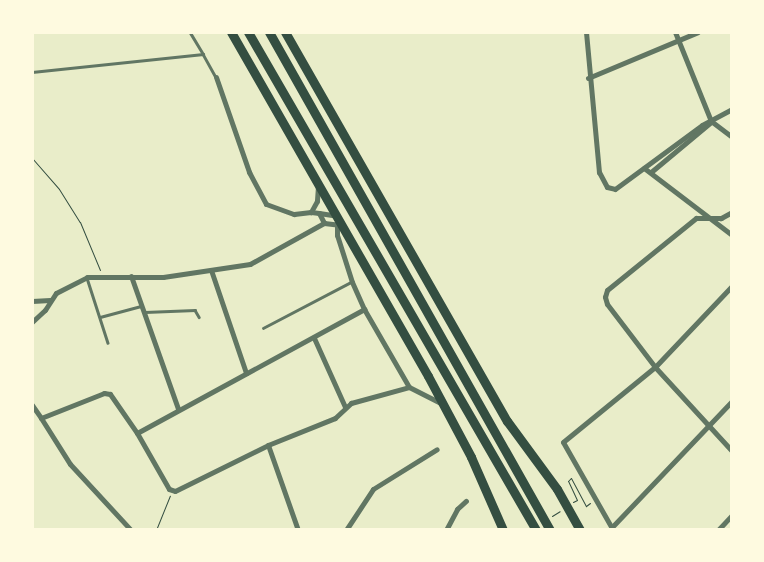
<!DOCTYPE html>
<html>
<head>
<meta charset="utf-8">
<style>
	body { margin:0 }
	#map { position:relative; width:764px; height:562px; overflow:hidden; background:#e9edc9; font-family:"Golos Text",sans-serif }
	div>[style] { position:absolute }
	.path>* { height:1px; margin:-0.5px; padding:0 0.5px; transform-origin:0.5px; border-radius:0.5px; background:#344e41 }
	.service>* { height:2.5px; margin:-1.25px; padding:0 1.25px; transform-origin:1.25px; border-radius:1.25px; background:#617663 }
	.minor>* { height:5px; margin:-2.5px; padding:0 2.5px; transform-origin:2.5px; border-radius:2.5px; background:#617663 }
	.trunk>* { height:9px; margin:-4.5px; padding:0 4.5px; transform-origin:4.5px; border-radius:4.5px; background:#344e41 }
	.motorway>* { height:9px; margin:-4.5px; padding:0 4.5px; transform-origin:4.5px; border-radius:4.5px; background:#344e41 }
	span { translate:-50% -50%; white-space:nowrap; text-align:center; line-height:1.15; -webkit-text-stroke:5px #fefae0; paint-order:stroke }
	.frame { position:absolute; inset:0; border:34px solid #fefae0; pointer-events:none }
</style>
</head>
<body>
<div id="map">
	<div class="path">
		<div style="left:32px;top:158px;width:41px;rotate:48.9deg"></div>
		<div style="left:59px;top:189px;width:39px;rotate:58deg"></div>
		<div style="left:80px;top:222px;width:52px;rotate:67.4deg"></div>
		<div style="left:573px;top:502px;width:4px;rotate:-27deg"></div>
		<div style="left:577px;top:500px;width:21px;rotate:-115deg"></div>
		<div style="left:568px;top:481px;width:4px;rotate:-45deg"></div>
		<div style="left:571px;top:478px;width:32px;rotate:62deg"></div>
		<div style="left:586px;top:506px;width:5px;rotate:-37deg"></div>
		<div style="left:552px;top:516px;width:9px;rotate:-32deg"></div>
		<div style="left:156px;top:530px;width:37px;rotate:-68deg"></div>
	</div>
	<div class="service">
		<div style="left:190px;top:32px;width:26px;rotate:59deg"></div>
		<div style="left:32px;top:72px;width:172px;rotate:-6deg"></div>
		<div style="left:203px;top:54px;width:26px;rotate:61deg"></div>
		<div style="left:87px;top:278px;width:68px;rotate:72.1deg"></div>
		<div style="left:145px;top:312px;width:50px;rotate:-2.3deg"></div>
		<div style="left:195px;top:310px;width:8px;rotate:60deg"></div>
		<div style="left:100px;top:317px;width:42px;rotate:-15deg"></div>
		<div style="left:263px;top:328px;width:99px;rotate:-27.6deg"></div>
	</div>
	<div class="minor">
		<div style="left:586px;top:32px;width:141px;rotate:84.7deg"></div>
		<div style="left:599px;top:172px;width:17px;rotate:62deg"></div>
		<div style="left:607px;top:187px;width:8px;rotate:14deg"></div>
		<div style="left:615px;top:189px;width:108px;rotate:-36.3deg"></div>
		<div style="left:702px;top:125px;width:34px;rotate:-28deg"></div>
		<div style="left:675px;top:32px;width:96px;rotate:68deg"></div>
		<div style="left:711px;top:121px;width:26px;rotate:37deg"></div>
		<div style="left:216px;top:77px;width:101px;rotate:70.8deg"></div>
		<div style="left:249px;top:172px;width:36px;rotate:62deg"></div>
		<div style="left:266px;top:204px;width:30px;rotate:20deg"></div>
		<div style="left:294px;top:214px;width:17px;rotate:-7deg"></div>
		<div style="left:588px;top:78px;width:119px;rotate:-22.7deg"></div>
		<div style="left:644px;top:168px;width:111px;rotate:37.3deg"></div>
		<div style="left:651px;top:172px;width:78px;rotate:-39.8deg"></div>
		<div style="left:318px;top:186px;width:15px;rotate:94deg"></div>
		<div style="left:317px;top:201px;width:13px;rotate:119deg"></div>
		<div style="left:311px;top:212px;width:8px;rotate:7deg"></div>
		<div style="left:319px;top:213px;width:11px;rotate:63deg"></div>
		<div style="left:732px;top:212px;width:13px;rotate:151deg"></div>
		<div style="left:721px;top:218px;width:25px;rotate:180deg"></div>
		<div style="left:696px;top:218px;width:114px;rotate:141deg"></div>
		<div style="left:607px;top:290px;width:7px;rotate:106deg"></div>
		<div style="left:605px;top:297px;width:7px;rotate:74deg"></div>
		<div style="left:607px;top:304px;width:79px;rotate:52.7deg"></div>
		<div style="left:655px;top:367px;width:114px;rotate:47.5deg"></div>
		<div style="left:319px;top:213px;width:18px;rotate:9deg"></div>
		<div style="left:337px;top:216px;width:19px;rotate:90deg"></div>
		<div style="left:337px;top:235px;width:49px;rotate:72.3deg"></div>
		<div style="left:352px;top:282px;width:30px;rotate:66deg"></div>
		<div style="left:364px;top:309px;width:90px;rotate:60deg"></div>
		<div style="left:409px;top:387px;width:36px;rotate:27deg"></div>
		<div style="left:211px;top:270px;width:109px;rotate:71.2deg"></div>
		<div style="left:131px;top:276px;width:141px;rotate:70.5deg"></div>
		<div style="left:32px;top:301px;width:18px;rotate:-3deg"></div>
		<div style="left:32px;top:322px;width:18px;rotate:-43deg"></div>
		<div style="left:45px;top:310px;width:20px;rotate:-57deg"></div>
		<div style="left:56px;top:293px;width:35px;rotate:-27deg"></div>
		<div style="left:87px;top:277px;width:76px"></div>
		<div style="left:163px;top:277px;width:88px;rotate:-8.5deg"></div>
		<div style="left:250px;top:264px;width:85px;rotate:-29deg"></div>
		<div style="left:324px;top:223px;width:17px;rotate:7deg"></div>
		<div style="left:314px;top:338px;width:76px;rotate:65.8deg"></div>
		<div style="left:32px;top:405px;width:16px;rotate:55deg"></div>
		<div style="left:41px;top:418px;width:68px;rotate:-21.6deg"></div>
		<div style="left:104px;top:393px;width:6px;rotate:9deg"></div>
		<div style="left:110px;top:394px;width:47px;rotate:55.3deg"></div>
		<div style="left:137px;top:433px;width:64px;rotate:60.3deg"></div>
		<div style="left:169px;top:489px;width:6px;rotate:18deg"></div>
		<div style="left:175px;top:491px;width:104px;rotate:-26.3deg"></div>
		<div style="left:268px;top:445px;width:72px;rotate:-21.9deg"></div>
		<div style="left:335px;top:418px;width:22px;rotate:-43deg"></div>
		<div style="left:351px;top:403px;width:60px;rotate:-15.4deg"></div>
		<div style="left:41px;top:418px;width:54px;rotate:57.8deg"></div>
		<div style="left:70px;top:464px;width:90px;rotate:47.3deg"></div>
		<div style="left:137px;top:433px;width:259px;rotate:-28.6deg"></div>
		<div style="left:268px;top:445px;width:90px;rotate:70.6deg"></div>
		<div style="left:612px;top:527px;width:174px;rotate:-46.4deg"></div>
		<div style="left:346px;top:530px;width:49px;rotate:-56.6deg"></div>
		<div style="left:373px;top:489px;width:75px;rotate:-32deg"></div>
		<div style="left:446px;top:530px;width:24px;rotate:-62deg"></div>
		<div style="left:457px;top:509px;width:12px;rotate:-42deg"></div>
		<div style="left:613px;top:530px;width:101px;rotate:-119.6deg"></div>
		<div style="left:563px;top:442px;width:119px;rotate:-39.2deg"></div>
		<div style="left:655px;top:367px;width:112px;rotate:-46.5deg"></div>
		<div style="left:718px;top:530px;width:21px;rotate:-47deg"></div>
	</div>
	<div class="trunk">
		<div style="left:231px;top:32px;width:396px;rotate:60.2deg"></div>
		<div style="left:428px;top:376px;width:92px;rotate:62deg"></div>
		<div style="left:471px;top:457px;width:80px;rotate:66.3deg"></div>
		<div style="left:285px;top:32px;width:448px;rotate:60.3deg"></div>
		<div style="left:507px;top:421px;width:84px;rotate:53.7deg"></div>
		<div style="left:557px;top:489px;width:47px;rotate:60.7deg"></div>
	</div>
	<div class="motorway">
		<div style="left:248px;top:32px;width:575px;rotate:59.96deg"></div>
		<div style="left:269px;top:32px;width:572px;rotate:60.57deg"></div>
	</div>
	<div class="frame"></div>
</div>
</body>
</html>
